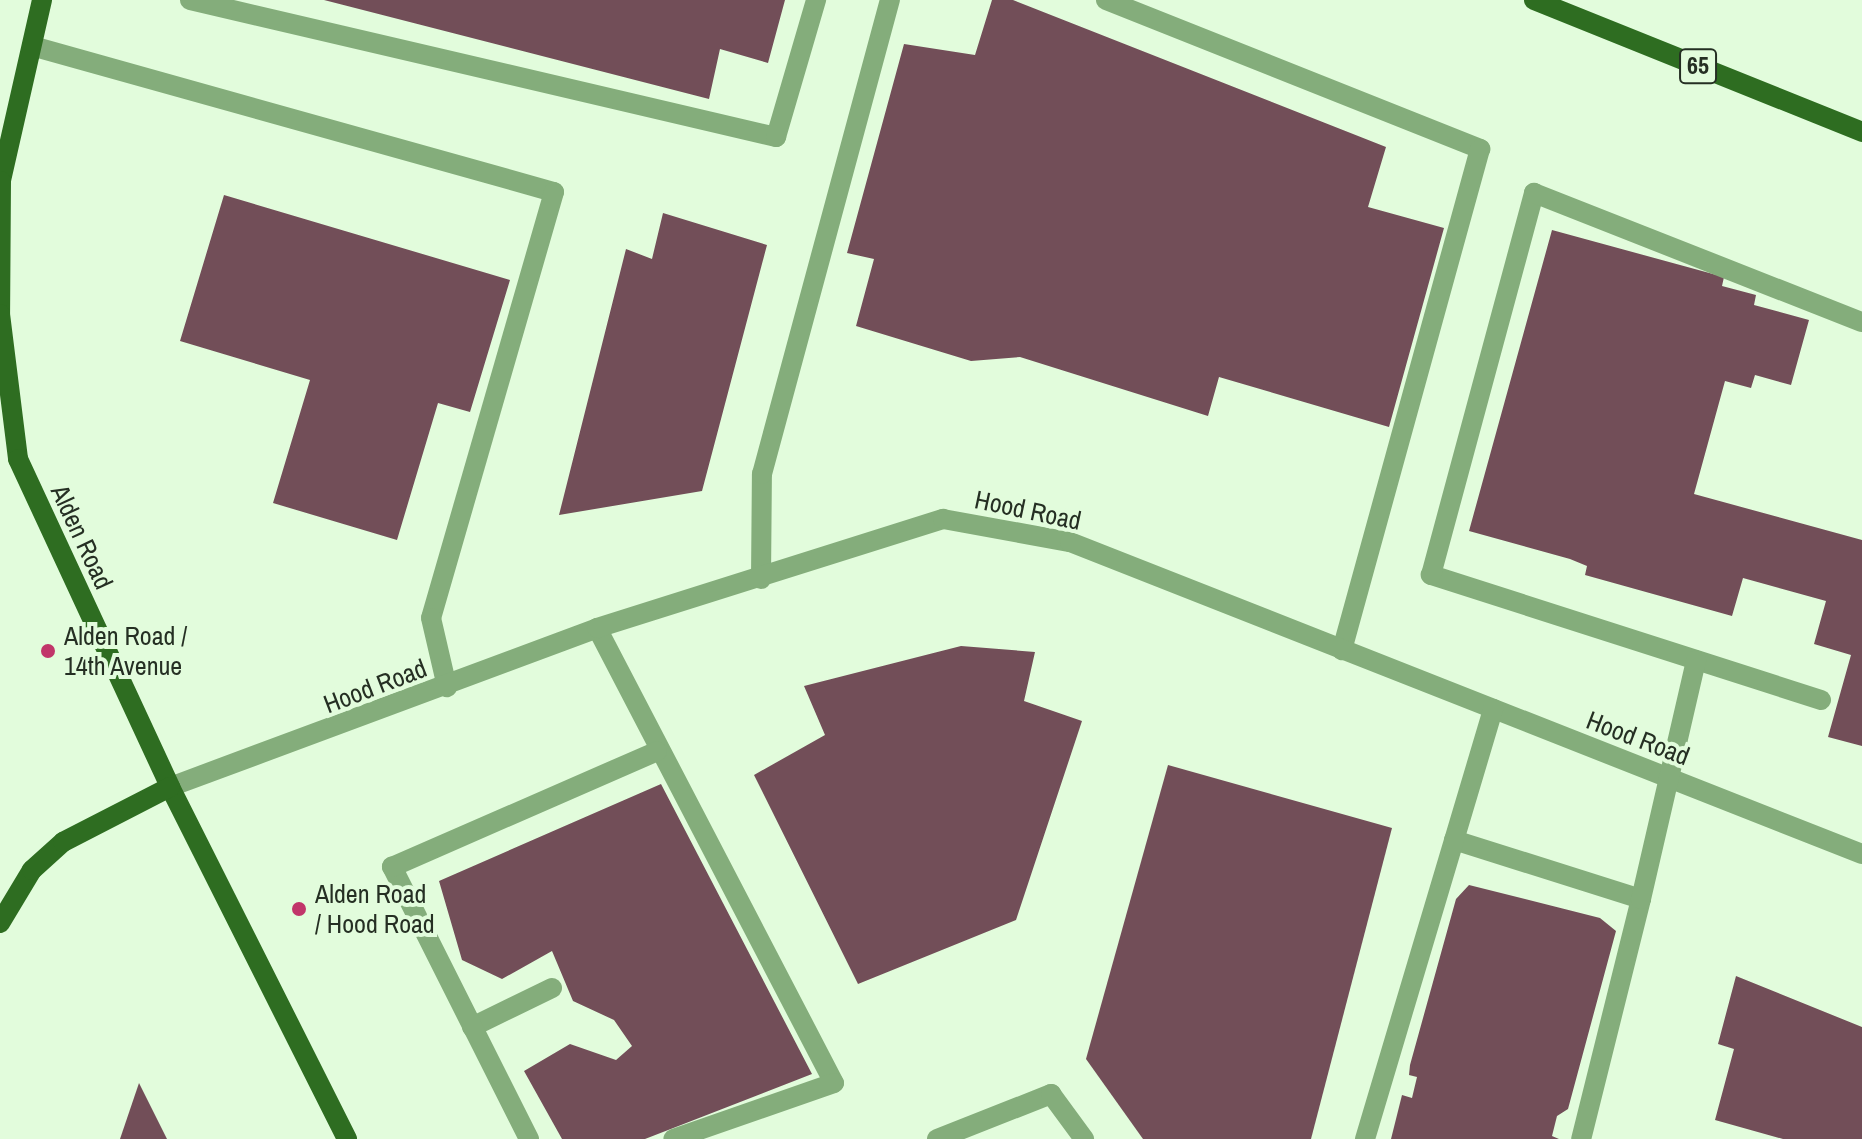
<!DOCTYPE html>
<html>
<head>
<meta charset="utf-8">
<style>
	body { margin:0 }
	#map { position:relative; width:1862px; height:1139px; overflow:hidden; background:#e2fcdc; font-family:"Archivo Narrow",sans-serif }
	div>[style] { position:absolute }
	.building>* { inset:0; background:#724e58 }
	.minor>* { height:20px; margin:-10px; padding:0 10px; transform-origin:10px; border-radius:10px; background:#84ad7b }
	.major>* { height:20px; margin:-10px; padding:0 10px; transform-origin:10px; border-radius:10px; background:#2e6d21 }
	.dots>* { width:22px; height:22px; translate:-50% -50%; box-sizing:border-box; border:4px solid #e2fcdc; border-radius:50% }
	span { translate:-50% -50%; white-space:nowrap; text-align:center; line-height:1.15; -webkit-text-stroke:8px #e2fcdc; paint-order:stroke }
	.shield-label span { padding:2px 6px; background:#e2fcdc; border:2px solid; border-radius:6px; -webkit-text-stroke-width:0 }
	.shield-label { font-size:24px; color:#252f23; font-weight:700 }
	.street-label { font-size:26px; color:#252f23 }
	.poi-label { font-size:26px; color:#252f23 }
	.left { translate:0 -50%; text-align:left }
</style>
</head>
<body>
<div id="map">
	<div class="building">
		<div style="clip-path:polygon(324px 0,785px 0,768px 63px,720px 49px,709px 99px)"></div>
		<div style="clip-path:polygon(992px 0,1013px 0,1386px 147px,1368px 207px,1444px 228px,1389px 427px,1219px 377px,1208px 416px,1020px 357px,971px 361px,856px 326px,874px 259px,847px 253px,904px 44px,975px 55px)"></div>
		<div style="clip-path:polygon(224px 195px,510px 280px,470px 412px,438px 403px,397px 540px,273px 503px,310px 380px,180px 341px)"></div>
		<div style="clip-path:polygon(663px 213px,767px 245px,702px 491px,559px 515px,626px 249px,652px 259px)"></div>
		<div style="clip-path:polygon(1552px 230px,1724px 277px,1722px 286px,1756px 295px,1754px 305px,1809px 320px,1791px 385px,1755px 375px,1751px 388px,1725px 381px,1694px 494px,1862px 540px,1862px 746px,1828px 737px,1851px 655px,1814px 644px,1826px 601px,1743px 578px,1732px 616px,1585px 575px,1587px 566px,1570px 559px,1469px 531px)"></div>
		<div style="clip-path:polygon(961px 646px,1035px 652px,1024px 701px,1082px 721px,1016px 920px,858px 984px,754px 775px,825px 735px,804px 686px)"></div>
		<div style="clip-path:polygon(1168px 765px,1392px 828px,1311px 1139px,1143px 1139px,1086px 1059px)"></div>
		<div style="clip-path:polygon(661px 784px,812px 1074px,645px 1139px,562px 1139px,524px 1071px,570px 1044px,616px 1060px,632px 1046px,614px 1020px,573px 1001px,552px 951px,502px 979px,462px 960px,439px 881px)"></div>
		<div style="clip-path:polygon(1469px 885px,1600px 918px,1616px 931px,1568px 1109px,1557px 1116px,1552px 1136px,1559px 1139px,1391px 1139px,1402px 1095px,1412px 1098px,1417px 1077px,1409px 1075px,1410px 1065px,1456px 899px)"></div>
		<div style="clip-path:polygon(1736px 976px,1862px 1027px,1862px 1139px,1783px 1139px,1715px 1120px,1734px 1049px,1718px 1044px)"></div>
		<div style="clip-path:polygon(139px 1083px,167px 1139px,120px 1139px)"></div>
	</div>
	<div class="minor">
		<div style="left:190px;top:0;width:602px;rotate:13.16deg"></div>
		<div style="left:776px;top:137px;width:143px;rotate:-73.7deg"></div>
		<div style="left:1106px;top:0;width:403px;rotate:21.7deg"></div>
		<div style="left:1480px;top:149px;width:520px;rotate:105.4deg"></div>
		<div style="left:32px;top:46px;width:542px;rotate:15.63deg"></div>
		<div style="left:554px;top:192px;width:443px;rotate:106.1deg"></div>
		<div style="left:431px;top:618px;width:71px;rotate:76.9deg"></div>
		<div style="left:761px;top:579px;width:105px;rotate:-89.5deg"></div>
		<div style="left:762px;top:474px;width:491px;rotate:-74.9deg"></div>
		<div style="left:597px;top:628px;width:513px;rotate:62.49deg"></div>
		<div style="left:834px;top:1083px;width:170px;rotate:160.8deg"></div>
		<div style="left:1821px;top:700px;width:410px;rotate:-162.2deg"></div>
		<div style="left:1431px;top:575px;width:396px;rotate:-74.9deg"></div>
		<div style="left:1534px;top:193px;width:352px;rotate:21.5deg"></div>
		<div style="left:170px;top:787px;width:456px;rotate:-20.4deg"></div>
		<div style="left:597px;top:628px;width:363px;rotate:-17.5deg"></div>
		<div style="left:943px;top:519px;width:129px;rotate:10.3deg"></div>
		<div style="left:1070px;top:542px;width:851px;rotate:21.5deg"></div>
		<div style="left:1454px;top:840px;width:196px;rotate:17.5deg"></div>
		<div style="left:1641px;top:899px;width:247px;rotate:104deg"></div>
		<div style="left:1641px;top:899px;width:245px;rotate:-77deg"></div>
		<div style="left:472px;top:1027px;width:89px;rotate:-26deg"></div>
		<div style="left:529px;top:1139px;width:305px;rotate:-116.7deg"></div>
		<div style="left:392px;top:867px;width:289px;rotate:-23.6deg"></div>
		<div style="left:937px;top:1139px;width:123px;rotate:-21.5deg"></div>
		<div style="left:1051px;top:1094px;width:56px;rotate:53.7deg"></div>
		<div style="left:1365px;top:1139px;width:449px;rotate:-73.4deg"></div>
	</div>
	<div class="major">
		<div style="left:42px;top:0;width:186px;rotate:102.8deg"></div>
		<div style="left:1px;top:181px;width:133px;rotate:90.4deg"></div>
		<div style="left:0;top:314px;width:146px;rotate:82.9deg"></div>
		<div style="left:18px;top:459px;width:362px;rotate:65.1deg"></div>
		<div style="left:170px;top:787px;width:394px;rotate:63.3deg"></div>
		<div style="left:1534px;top:0;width:354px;rotate:21.9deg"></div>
		<div style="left:0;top:923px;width:62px;rotate:-58.9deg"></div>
		<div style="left:32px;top:870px;width:42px;rotate:-42.1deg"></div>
		<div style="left:63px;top:842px;width:120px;rotate:-27.2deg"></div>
	</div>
	<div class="dots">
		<div style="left:48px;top:651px;background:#c1356a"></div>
		<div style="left:299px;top:909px;background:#c1356a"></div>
	</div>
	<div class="shield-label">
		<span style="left:1698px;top:66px">65</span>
	</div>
	<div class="street-label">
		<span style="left:1028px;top:510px;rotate:12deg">Hood Road</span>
		<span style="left:82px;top:537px;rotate:65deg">Alden Road</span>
		<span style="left:375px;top:686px;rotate:-21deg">Hood Road</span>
		<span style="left:1638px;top:738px;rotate:21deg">Hood Road</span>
	</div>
	<div class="poi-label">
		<span class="left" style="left:64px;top:651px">Alden Road /<br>14th Avenue</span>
		<span class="left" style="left:315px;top:909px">Alden Road<br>/ Hood Road</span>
	</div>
</div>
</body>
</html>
